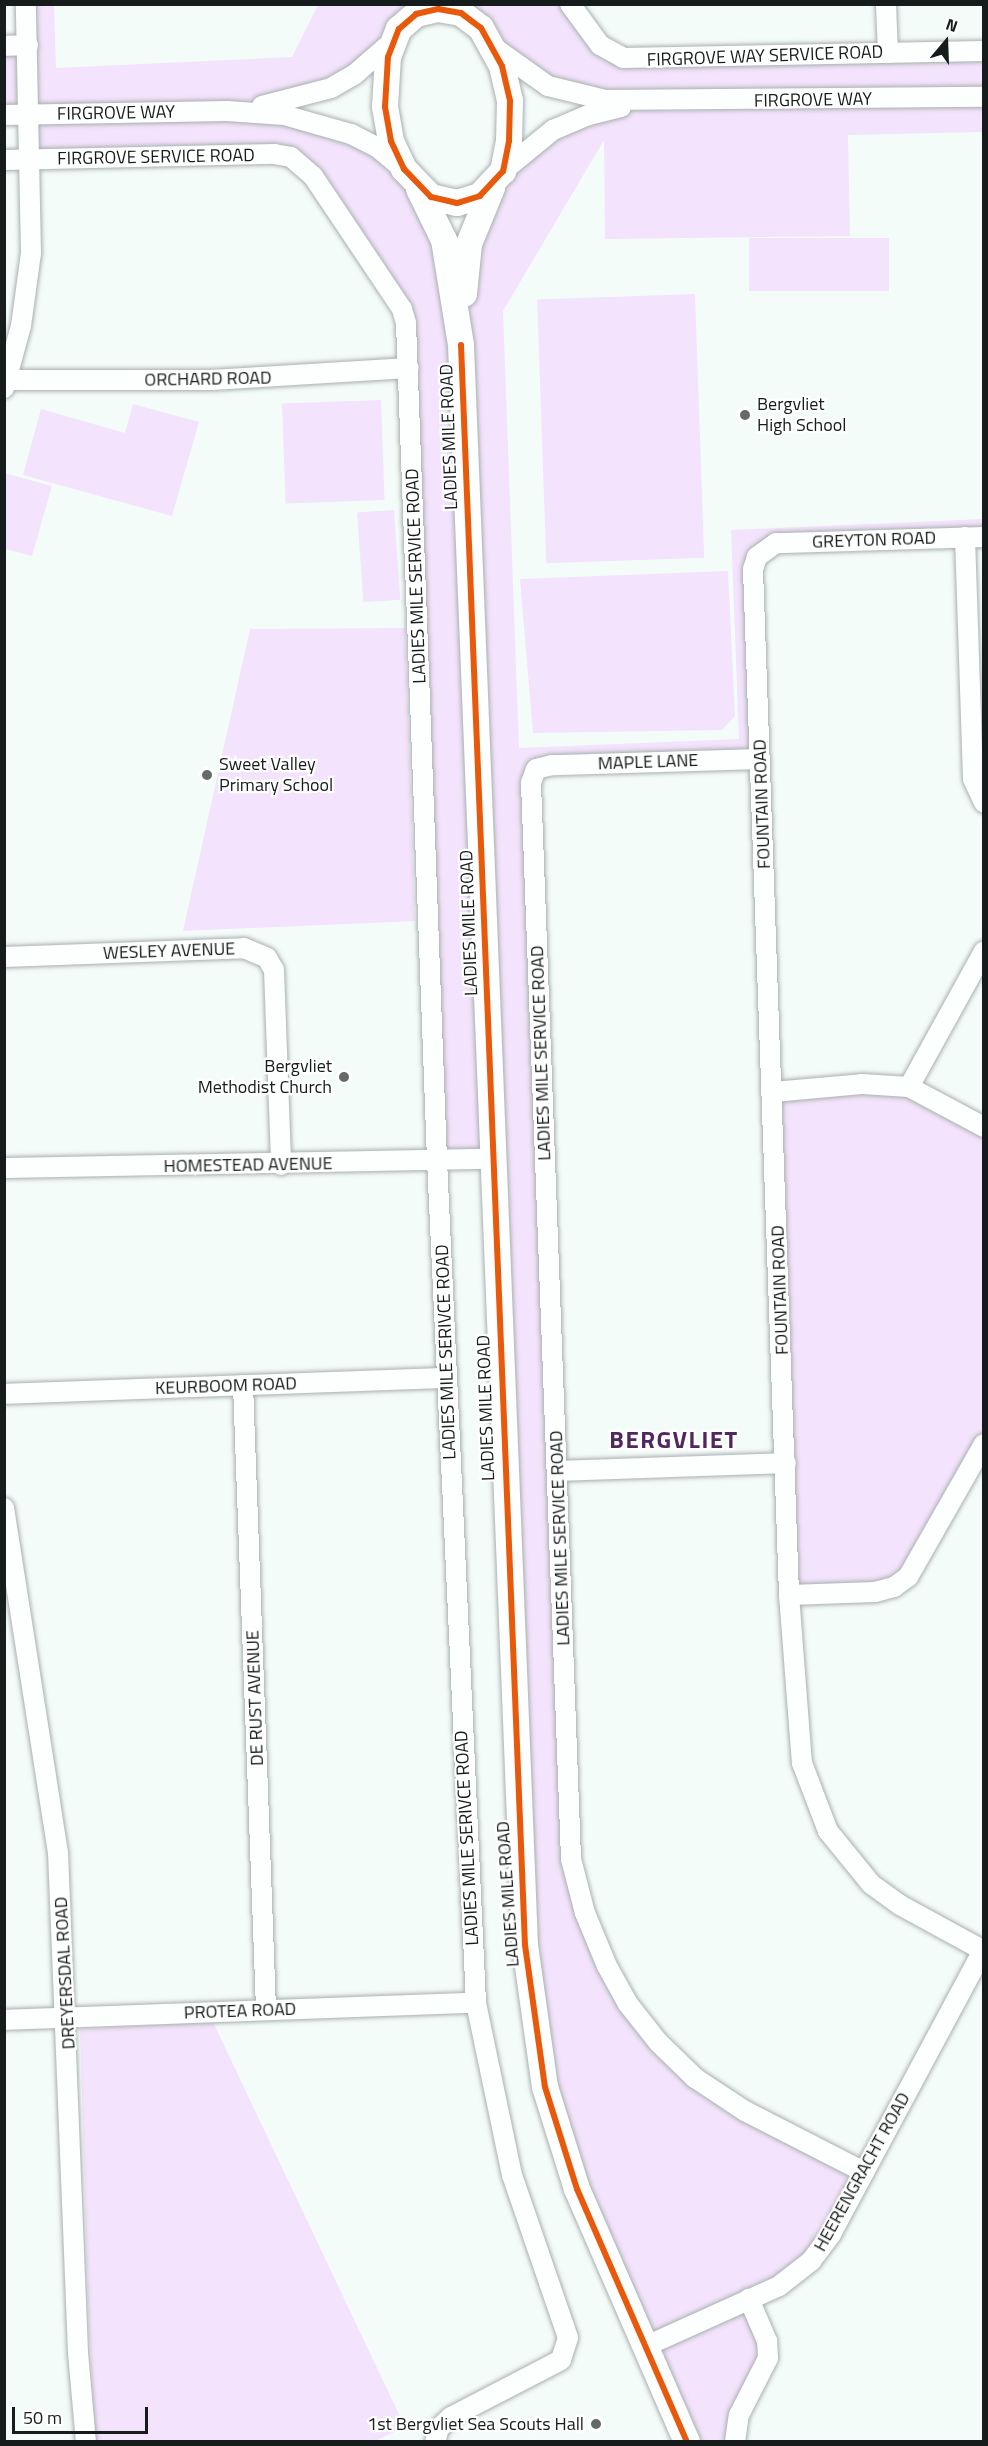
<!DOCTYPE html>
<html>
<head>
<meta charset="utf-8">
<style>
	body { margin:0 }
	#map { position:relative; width:988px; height:2446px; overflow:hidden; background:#f4fcfa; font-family:"Titillium Web",sans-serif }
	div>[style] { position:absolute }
	.green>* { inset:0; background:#f3e3fc; transform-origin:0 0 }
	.roads { filter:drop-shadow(0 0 2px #a9b0af) drop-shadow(0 0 2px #a9b0af) }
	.minor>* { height:20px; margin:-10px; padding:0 10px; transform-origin:10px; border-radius:10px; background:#fdfffe }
	.major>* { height:26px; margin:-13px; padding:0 13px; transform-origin:13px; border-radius:13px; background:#fdfffe }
	.cycleway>* { height:6px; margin:-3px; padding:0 3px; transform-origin:3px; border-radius:3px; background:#e8590c }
	.dots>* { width:16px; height:16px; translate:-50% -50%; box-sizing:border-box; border:3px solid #fff; border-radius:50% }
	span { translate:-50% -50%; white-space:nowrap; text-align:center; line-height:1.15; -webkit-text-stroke:4.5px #fff; paint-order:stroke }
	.street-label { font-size:18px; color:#161c1b }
	.poi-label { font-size:18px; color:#161c1b }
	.left { translate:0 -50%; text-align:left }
	.right { translate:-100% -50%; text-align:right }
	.district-label { font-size:24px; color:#51285d; font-weight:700; letter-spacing:1.5px }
	.frame { position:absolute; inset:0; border:6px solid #161c1b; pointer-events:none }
	.north { position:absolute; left:916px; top:12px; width:60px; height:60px; -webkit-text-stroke:4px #fff; paint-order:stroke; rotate:19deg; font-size:16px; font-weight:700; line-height:24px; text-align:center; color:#161c1b }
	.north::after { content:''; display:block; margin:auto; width:21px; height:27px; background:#161c1b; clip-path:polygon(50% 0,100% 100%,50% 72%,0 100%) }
	.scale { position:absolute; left:12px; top:2407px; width:136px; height:27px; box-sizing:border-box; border:3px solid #161c1b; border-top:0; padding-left:8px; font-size:18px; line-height:21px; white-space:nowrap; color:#161c1b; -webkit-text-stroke:4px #fff; paint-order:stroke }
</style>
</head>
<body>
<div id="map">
	<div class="green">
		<div style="clip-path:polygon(54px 4px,56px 68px,292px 57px,318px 5px,414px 5px,365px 66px,264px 106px,377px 147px,466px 259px,503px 171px,602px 111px,537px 80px,468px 5px,570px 5px,610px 52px,983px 51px,983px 132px,848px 135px,850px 236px,605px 239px,604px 140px,503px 311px,519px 748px,739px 739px,731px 530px,983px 519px,983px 537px,776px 543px,757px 557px,760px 759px,536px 769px,571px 1859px,607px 1966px,695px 2078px,864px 2172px,831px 2234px,749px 2299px,767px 2341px,735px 2441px,687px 2441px,545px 2087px,491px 1159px,437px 1160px,406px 323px,298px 161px,31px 160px,30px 115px,5px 115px,4px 46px,28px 45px,26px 5px)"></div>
		<div style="left:889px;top:238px;width:53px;height:140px;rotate:90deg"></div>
		<div style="left:695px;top:294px;width:264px;height:158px;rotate:88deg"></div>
		<div style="left:381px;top:400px;width:100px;height:99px;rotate:88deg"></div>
		<div style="clip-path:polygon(133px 404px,199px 422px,172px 516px,23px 475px,41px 409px,125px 433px)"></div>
		<div style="clip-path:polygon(4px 473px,52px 486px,32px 556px,5px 549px)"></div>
		<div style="left:394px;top:510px;width:90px;height:37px;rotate:86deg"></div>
		<div style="clip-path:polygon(728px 571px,735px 716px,722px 730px,533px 733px,520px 579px)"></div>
		<div style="clip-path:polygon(405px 628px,415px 921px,183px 931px,250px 629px)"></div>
		<div style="clip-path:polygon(887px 1084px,983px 1127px,983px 1444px,894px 1587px,789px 1595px,773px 1092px)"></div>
		<div style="clip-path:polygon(213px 2022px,405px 2427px,375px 2441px,96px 2441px,89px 2330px,80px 2029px)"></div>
	</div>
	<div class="roads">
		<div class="minor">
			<div style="left:570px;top:4px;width:51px;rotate:53.8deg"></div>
			<div style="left:600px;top:45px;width:26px;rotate:29deg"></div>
			<div style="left:623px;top:58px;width:361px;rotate:-1.1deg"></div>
			<div style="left:886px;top:4px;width:49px;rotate:87.7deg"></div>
			<div style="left:4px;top:46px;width:24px;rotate:-2deg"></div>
			<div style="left:496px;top:49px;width:64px;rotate:35.4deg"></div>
			<div style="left:548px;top:86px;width:59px;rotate:13.8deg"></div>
			<div style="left:605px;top:100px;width:379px;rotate:-0.5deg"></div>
			<div style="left:262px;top:106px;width:71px;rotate:-14.6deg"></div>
			<div style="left:331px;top:88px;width:28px;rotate:-30deg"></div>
			<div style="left:355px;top:74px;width:50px;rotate:-41deg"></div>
			<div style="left:4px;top:115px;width:223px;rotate:-1deg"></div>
			<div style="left:227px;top:111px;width:57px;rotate:4deg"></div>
			<div style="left:284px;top:115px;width:70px;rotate:15.8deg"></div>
			<div style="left:351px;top:134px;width:29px;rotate:27deg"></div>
			<div style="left:377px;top:147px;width:33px;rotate:40deg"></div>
			<div style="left:4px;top:160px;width:270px;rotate:-1.3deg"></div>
			<div style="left:274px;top:154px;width:17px;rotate:10deg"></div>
			<div style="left:291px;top:157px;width:29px;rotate:41deg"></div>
			<div style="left:313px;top:176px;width:160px;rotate:56.2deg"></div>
			<div style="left:402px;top:309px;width:15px;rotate:74deg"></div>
			<div style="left:406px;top:323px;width:838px;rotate:87.88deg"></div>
			<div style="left:437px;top:1160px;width:844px;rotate:87.35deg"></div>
			<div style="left:476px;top:2003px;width:176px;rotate:78.2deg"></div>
			<div style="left:512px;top:2175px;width:172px;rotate:71deg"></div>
			<div style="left:568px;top:2338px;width:23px;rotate:108deg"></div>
			<div style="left:561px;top:2360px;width:124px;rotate:152.6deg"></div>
			<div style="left:451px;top:2417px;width:16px;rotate:137deg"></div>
			<div style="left:439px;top:2428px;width:15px;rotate:106deg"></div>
			<div style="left:503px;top:171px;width:65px;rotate:-39.4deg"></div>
			<div style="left:553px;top:130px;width:39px;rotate:-23deg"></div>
			<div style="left:589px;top:115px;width:33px;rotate:-14deg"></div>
			<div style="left:7px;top:380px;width:205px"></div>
			<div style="left:212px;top:380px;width:197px;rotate:-3.5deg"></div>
			<div style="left:4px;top:388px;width:64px;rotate:-74.7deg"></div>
			<div style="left:21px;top:326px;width:74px;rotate:-82.2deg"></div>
			<div style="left:31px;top:253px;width:249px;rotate:-91.2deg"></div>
			<div style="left:965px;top:537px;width:242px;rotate:88.1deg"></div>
			<div style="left:973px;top:779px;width:26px;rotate:65deg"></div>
			<div style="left:984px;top:537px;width:208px;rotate:178.3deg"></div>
			<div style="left:776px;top:543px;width:24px;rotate:144deg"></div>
			<div style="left:757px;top:557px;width:13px;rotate:108deg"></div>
			<div style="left:753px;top:569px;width:1027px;rotate:87.99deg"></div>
			<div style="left:789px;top:1595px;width:169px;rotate:85.6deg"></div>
			<div style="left:802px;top:1763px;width:73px;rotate:69.1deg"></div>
			<div style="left:828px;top:1831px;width:68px;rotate:50.9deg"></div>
			<div style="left:871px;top:1884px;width:36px;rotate:36deg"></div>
			<div style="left:900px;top:1905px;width:96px;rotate:28.7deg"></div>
			<div style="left:760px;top:759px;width:208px;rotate:178.3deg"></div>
			<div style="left:552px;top:765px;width:16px;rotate:166deg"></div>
			<div style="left:536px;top:769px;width:15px;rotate:110deg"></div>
			<div style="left:531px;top:783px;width:1077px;rotate:87.87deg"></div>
			<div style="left:571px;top:1859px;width:56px;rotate:75.5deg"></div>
			<div style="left:585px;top:1913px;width:57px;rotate:67.5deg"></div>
			<div style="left:607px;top:1966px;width:43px;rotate:61.1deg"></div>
			<div style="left:628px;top:2004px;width:48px;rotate:51.7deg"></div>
			<div style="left:658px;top:2042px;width:52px;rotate:44.2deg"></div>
			<div style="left:695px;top:2078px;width:60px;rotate:33.4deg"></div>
			<div style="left:745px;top:2111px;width:134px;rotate:27.1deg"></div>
			<div style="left:4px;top:957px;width:240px;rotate:-2.1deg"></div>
			<div style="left:244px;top:948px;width:25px;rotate:23deg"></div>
			<div style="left:267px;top:958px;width:14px;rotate:60deg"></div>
			<div style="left:274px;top:970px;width:195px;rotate:87.9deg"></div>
			<div style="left:909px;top:1087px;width:155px;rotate:-61.1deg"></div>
			<div style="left:773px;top:1092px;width:89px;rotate:-5.1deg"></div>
			<div style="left:862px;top:1084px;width:47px;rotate:3.7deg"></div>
			<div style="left:909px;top:1087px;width:85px;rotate:28.1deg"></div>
			<div style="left:4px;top:1168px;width:487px;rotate:-1.1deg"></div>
			<div style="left:243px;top:1385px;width:625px;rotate:87.89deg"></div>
			<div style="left:4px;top:1394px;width:443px;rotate:-2.1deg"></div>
			<div style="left:559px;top:1471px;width:227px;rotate:-2deg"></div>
			<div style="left:4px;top:1508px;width:348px;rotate:81.1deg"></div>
			<div style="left:58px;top:1852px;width:501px;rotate:87.71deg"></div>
			<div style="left:78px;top:2353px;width:89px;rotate:84.9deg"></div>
			<div style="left:789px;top:1595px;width:86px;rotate:-2deg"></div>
			<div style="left:875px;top:1592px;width:20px;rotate:-15deg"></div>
			<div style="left:894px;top:1587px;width:17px;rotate:-36deg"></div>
			<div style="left:908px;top:1577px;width:153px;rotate:-60.3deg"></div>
			<div style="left:4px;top:2020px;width:472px;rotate:-2.1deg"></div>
			<div style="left:644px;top:2347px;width:148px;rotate:-24.3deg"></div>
			<div style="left:779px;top:2286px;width:41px;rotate:-38deg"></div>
			<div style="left:811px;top:2261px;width:34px;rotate:-53deg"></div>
			<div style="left:831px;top:2234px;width:323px;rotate:-61.8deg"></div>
			<div style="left:735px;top:2442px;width:27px;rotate:-82deg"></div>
			<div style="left:739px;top:2415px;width:64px;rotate:-63deg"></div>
			<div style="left:768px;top:2358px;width:17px;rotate:-93deg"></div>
			<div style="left:767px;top:2341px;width:46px;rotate:-113.2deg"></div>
		</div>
		<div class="major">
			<div style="left:438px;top:9px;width:23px;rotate:10deg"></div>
			<div style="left:461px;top:13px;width:25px;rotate:37deg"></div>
			<div style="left:481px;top:28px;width:43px;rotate:61.1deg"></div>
			<div style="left:502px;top:66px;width:36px;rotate:77deg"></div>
			<div style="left:510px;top:101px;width:40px;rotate:91.4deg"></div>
			<div style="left:509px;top:141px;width:31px;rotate:101deg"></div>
			<div style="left:503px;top:171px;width:34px;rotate:133deg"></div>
			<div style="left:480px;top:196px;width:24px;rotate:163deg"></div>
			<div style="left:457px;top:203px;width:27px;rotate:-167deg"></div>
			<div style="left:431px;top:197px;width:39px;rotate:-134deg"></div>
			<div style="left:404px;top:169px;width:31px;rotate:-115deg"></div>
			<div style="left:391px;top:141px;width:35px;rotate:-100deg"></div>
			<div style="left:385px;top:107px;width:50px;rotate:-86.6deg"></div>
			<div style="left:388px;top:57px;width:30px;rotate:-69deg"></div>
			<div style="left:399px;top:29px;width:23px;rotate:-41deg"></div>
			<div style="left:416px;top:14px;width:23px;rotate:-13deg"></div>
			<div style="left:419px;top:189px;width:57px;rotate:63.9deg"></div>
			<div style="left:444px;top:240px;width:106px;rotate:80.8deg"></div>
			<div style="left:461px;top:345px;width:1601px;rotate:87.71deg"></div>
			<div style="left:525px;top:1945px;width:143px;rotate:82deg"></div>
			<div style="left:545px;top:2087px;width:107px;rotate:72.6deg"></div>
			<div style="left:577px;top:2189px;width:276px;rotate:66.5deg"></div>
			<div style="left:464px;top:294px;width:50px;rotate:-84.3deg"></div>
			<div style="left:469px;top:244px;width:61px;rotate:-67.7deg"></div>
		</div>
	</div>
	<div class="cycleway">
		<div style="left:438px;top:9px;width:23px;rotate:10deg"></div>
		<div style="left:461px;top:13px;width:25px;rotate:37deg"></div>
		<div style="left:481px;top:28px;width:43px;rotate:61.1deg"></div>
		<div style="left:502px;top:66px;width:36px;rotate:77deg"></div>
		<div style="left:510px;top:101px;width:40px;rotate:91.4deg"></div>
		<div style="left:509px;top:141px;width:31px;rotate:101deg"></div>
		<div style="left:503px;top:171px;width:34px;rotate:133deg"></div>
		<div style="left:480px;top:196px;width:24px;rotate:163deg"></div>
		<div style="left:457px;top:203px;width:27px;rotate:-167deg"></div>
		<div style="left:431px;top:197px;width:39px;rotate:-134deg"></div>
		<div style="left:404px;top:169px;width:31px;rotate:-115deg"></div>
		<div style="left:391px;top:141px;width:35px;rotate:-100deg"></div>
		<div style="left:385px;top:107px;width:50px;rotate:-86.6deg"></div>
		<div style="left:388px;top:57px;width:30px;rotate:-69deg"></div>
		<div style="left:399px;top:29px;width:23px;rotate:-41deg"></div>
		<div style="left:416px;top:14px;width:23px;rotate:-13deg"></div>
		<div style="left:461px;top:345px;width:1601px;rotate:87.71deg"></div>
		<div style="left:525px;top:1945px;width:143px;rotate:82deg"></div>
		<div style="left:545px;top:2087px;width:107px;rotate:72.6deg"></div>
		<div style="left:577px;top:2189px;width:276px;rotate:66.5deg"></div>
	</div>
	<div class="dots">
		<div style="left:745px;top:415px;background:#646a69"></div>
		<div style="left:207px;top:775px;background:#646a69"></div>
		<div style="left:344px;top:1077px;background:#646a69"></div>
		<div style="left:596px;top:2424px;background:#646a69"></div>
	</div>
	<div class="street-label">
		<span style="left:765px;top:56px;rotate:-2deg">FIRGROVE WAY SERVICE ROAD</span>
		<span style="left:813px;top:100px;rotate:-1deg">FIRGROVE WAY</span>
		<span style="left:116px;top:113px;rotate:-1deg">FIRGROVE WAY</span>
		<span style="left:156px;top:157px;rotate:-1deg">FIRGROVE SERVICE ROAD</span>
		<span style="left:208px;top:379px;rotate:-1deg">ORCHARD ROAD</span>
		<span style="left:449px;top:437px;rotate:-92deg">LADIES MILE ROAD</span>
		<span style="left:874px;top:540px;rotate:-2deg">GREYTON ROAD</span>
		<span style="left:416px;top:576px;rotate:-92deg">LADIES MILE SERVICE ROAD</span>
		<span style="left:648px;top:762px;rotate:-2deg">MAPLE LANE</span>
		<span style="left:762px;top:804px;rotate:-92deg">FOUNTAIN ROAD</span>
		<span style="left:469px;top:923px;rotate:-92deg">LADIES MILE ROAD</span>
		<span style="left:169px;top:951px;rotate:-2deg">WESLEY AVENUE</span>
		<span style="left:541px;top:1053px;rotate:-92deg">LADIES MILE SERVICE ROAD</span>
		<span style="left:248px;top:1165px;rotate:-1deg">HOMESTEAD AVENUE</span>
		<span style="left:780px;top:1290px;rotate:-92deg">FOUNTAIN ROAD</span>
		<span style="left:446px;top:1352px;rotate:-92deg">LADIES MILE SERIVCE ROAD</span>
		<span style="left:226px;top:1386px;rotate:-2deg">KEURBOOM ROAD</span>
		<span style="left:486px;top:1408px;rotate:-92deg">LADIES MILE ROAD</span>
		<span style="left:560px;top:1538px;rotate:-92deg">LADIES MILE SERVICE ROAD</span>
		<span style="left:255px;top:1698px;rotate:-92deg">DE RUST AVENUE</span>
		<span style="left:467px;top:1838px;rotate:-93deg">LADIES MILE SERIVCE ROAD</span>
		<span style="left:508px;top:1894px;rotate:-94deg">LADIES MILE ROAD</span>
		<span style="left:65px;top:1973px;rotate:-93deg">DREYERSDAL ROAD</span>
		<span style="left:240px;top:2011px;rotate:-2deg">PROTEA ROAD</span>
		<span style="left:862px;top:2172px;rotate:-61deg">HEERENGRACHT ROAD</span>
	</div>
	<div class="poi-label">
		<span class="left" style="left:757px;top:415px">Bergvliet<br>High School</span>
		<span class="left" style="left:219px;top:775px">Sweet Valley<br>Primary School</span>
		<span class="right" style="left:332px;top:1077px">Bergvliet<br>Methodist Church</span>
		<span class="right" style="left:584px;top:2424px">1st Bergvliet Sea Scouts Hall</span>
	</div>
	<div class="district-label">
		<span style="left:674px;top:1440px">BERGVLIET</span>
	</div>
	<div class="frame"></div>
	<div class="north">N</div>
	<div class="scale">50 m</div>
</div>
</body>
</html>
